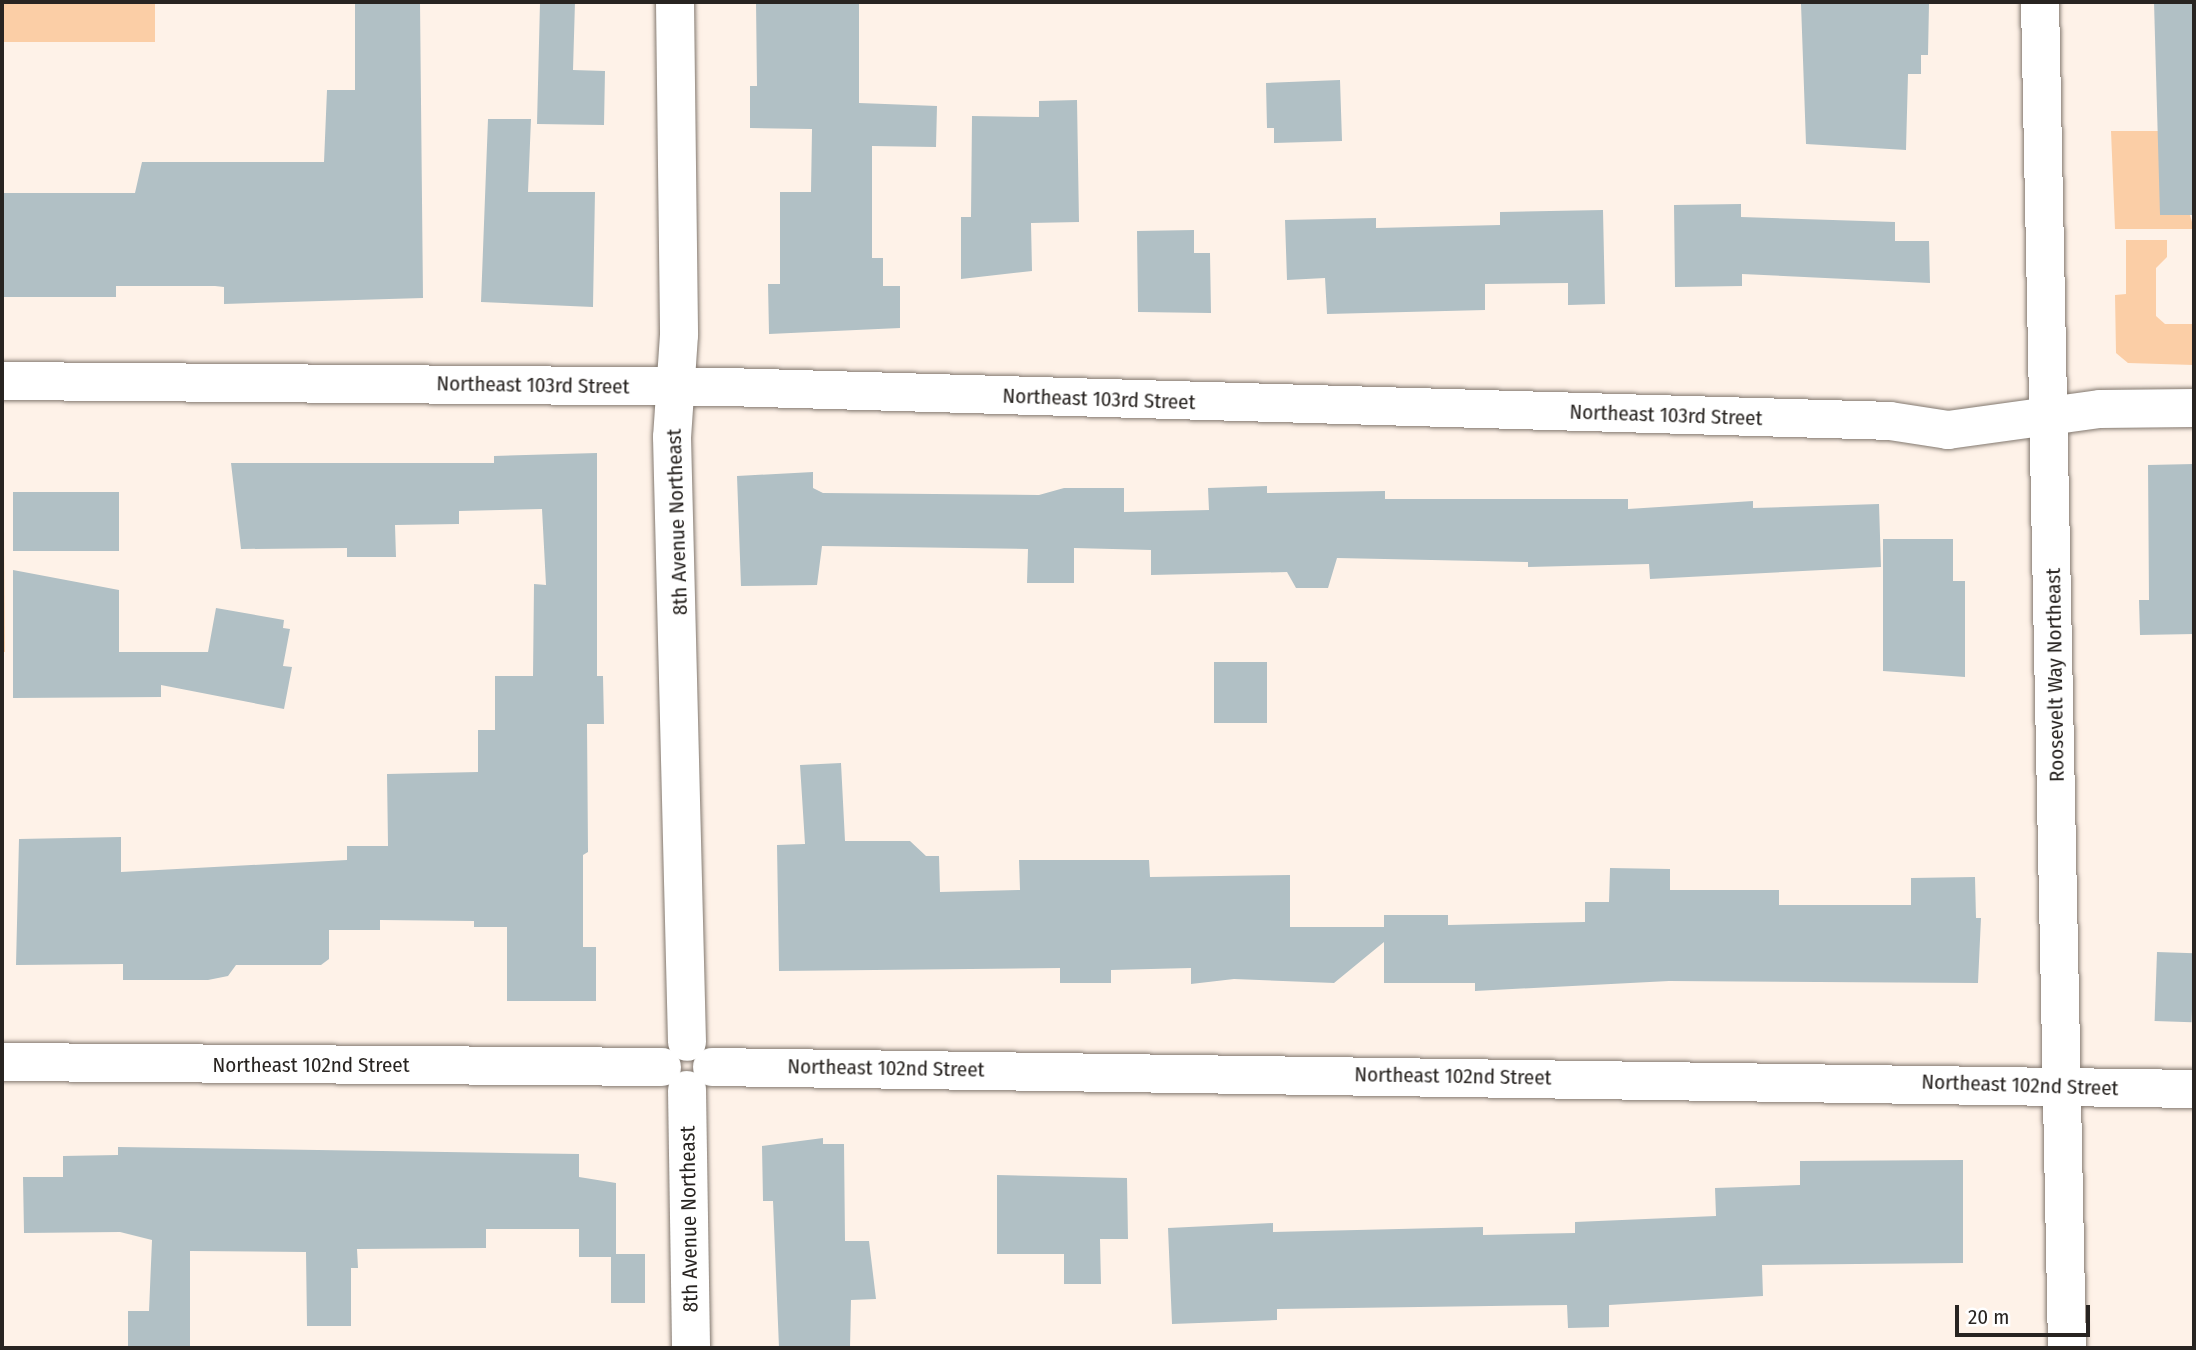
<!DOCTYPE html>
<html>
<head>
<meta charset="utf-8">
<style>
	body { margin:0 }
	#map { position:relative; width:2196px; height:1350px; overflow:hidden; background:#fef2e8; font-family:"Fira Sans Condensed",sans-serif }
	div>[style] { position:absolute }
	.green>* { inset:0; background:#fbcea6; transform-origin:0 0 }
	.building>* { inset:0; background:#b1c0c5; transform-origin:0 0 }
	.roads { filter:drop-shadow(0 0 2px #82786f) drop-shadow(0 0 2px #82786f) }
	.minor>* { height:38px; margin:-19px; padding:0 19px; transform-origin:19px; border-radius:19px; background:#fff }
	.secondary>* { height:38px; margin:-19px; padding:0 19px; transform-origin:19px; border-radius:19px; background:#fff }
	span { translate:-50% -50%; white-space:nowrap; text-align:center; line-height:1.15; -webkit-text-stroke:5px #fff; paint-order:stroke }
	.street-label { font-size:21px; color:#282421 }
	.frame { position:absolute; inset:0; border:4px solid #282421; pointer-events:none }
	.scale { position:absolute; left:1955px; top:1305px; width:135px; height:32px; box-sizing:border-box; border:4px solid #282421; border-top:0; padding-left:9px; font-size:21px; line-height:24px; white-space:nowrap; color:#282421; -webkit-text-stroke:5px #fff; paint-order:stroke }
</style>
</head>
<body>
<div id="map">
	<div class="green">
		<div style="left:2px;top:2px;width:153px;height:40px"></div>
		<div style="clip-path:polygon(2111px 131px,2194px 131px,2194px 152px,2187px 152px,2160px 215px,2190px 215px,2194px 229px,2115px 229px)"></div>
		<div style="clip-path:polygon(2126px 240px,2167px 240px,2167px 257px,2156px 268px,2156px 316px,2165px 324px,2194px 324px,2194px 365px,2128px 363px,2116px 353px,2115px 295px,2126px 294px)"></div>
		<div style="clip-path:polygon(2px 405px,3px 405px,5px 652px,2px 652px)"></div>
	</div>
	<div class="building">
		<div style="clip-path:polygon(355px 2px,420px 2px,423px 298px,224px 304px,224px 287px,215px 286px,116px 286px,116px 297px,2px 297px,2px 193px,135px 193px,142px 162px,324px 162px,327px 90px,355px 90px)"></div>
		<div style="clip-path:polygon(540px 2px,575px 2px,573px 70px,605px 71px,604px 125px,537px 124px)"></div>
		<div style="clip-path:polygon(756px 2px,859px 2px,859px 103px,937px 106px,936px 147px,872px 146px,872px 258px,883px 258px,883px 286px,900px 286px,900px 328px,769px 334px,768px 284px,780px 284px,780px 192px,811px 192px,812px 129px,750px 128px,750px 86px,757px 86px)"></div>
		<div style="clip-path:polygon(2154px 2px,2194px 2px,2194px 215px,2160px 215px)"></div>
		<div style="clip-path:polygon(1801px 4px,1929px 4px,1928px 55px,1921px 55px,1921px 74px,1908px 74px,1906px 150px,1806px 144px)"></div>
		<div style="clip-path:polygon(1340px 80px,1342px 141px,1274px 143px,1274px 128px,1267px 128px,1266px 83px)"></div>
		<div style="clip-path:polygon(1077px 100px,1079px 222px,1031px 223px,1032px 271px,961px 279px,961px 217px,971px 217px,972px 116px,1039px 117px,1039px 101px)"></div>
		<div style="clip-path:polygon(488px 119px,531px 119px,528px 192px,595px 192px,593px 307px,481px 302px)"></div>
		<div style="clip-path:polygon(1741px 204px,1741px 217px,1895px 222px,1895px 241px,1929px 241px,1930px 283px,1742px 274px,1742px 286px,1675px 287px,1674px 205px)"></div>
		<div style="clip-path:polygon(1603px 210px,1605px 304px,1568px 305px,1568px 283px,1485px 284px,1485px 310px,1327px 314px,1325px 278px,1287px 280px,1285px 220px,1376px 218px,1376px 228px,1500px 225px,1500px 212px)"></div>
		<div style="clip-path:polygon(1194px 230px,1194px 253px,1210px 253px,1211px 313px,1138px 312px,1137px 231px)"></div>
		<div style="clip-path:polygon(597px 453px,597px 676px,603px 676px,604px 724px,587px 724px,588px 852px,583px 855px,583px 947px,596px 947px,596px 1001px,507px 1001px,507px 927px,474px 927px,474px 921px,380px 920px,380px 930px,329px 930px,329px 959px,321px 965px,236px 965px,228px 976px,208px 980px,123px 980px,123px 964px,16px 965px,19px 839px,121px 837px,121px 872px,347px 860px,347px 846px,388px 846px,387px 774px,478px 772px,478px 730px,495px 730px,495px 676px,533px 676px,534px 584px,546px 585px,542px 509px,459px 511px,459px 524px,395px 525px,396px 557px,347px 557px,347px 548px,241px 549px,231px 463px,494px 463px,494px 456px)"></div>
		<div style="clip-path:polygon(2194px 464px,2194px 634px,2140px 635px,2139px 600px,2149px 600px,2148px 465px)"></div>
		<div style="clip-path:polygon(813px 472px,813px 488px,823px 493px,1039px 495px,1064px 488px,1124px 488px,1124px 512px,1209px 510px,1208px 488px,1267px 486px,1267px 493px,1385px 491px,1385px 499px,1628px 499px,1628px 509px,1753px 501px,1753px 508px,1879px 504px,1881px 567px,1650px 579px,1649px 564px,1528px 567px,1528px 562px,1337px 558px,1328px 588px,1296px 588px,1287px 572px,1151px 575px,1151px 550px,1074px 548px,1074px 583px,1027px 583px,1028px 549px,822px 546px,817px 585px,741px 586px,737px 476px)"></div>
		<div style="left:13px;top:492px;width:106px;height:59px"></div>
		<div style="clip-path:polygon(1883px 539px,1953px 539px,1953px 581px,1965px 581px,1965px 677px,1883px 671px)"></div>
		<div style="clip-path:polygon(13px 570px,119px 590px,119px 652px,208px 652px,216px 608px,284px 620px,283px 628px,290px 629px,283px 666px,292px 667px,284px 709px,161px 685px,161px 697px,13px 698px)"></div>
		<div style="left:1214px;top:662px;width:53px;height:61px"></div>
		<div style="clip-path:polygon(841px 763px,845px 841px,910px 841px,926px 856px,939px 856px,940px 892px,1020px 890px,1019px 860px,1149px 860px,1150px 877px,1290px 875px,1290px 927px,1384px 927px,1384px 915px,1448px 915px,1448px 925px,1585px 922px,1585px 902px,1609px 902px,1610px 868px,1670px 869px,1670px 890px,1779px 890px,1779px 905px,1911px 905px,1911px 878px,1975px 877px,1976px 918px,1981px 918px,1978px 983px,1669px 981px,1475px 991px,1475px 983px,1384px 983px,1384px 942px,1334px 983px,1234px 979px,1191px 984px,1191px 968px,1111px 970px,1111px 983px,1060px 983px,1060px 968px,779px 971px,777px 845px,805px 844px,800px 765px)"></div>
		<div style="left:2157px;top:952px;width:37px;height:69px;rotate:2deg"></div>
		<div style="clip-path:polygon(823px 1138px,823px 1144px,844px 1144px,845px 1241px,869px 1241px,876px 1299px,851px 1300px,850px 1348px,779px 1348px,773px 1201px,763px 1201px,762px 1146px)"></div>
		<div style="clip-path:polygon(118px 1147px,579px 1154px,579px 1177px,616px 1183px,616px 1254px,645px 1254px,645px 1303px,611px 1303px,611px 1257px,579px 1257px,579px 1229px,486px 1229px,486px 1248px,357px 1249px,358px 1268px,351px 1268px,351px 1326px,307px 1326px,306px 1252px,190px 1251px,190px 1348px,128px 1348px,128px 1311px,149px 1311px,152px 1240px,120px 1232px,24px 1233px,23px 1177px,63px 1177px,63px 1156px,118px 1155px)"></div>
		<div style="clip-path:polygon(1963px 1160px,1963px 1263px,1762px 1265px,1763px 1296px,1609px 1305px,1609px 1327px,1568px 1328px,1567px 1305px,1277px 1309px,1277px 1320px,1172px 1324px,1168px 1228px,1273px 1223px,1273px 1232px,1483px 1227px,1483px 1235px,1575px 1233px,1575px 1222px,1716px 1216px,1715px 1188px,1800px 1185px,1800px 1161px)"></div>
		<div style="clip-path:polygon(997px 1175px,1127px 1178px,1128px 1239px,1100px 1239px,1101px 1284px,1064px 1284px,1064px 1254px,997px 1254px)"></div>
	</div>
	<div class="roads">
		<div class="minor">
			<div style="left:675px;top:2px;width:333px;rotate:89.3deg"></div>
			<div style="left:679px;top:335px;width:102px;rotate:93.9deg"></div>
			<div style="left:672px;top:437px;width:605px;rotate:88.58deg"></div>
			<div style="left:2px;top:381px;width:725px;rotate:0.47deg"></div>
			<div style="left:727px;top:387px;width:1163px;rotate:1.67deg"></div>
			<div style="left:1890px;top:421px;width:59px;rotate:8.8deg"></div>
			<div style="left:1948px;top:430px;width:153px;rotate:-7.9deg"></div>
			<div style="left:2100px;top:409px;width:94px;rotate:-0.6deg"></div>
			<div style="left:2px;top:1062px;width:660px;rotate:0.43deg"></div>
			<div style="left:712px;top:1067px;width:1482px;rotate:0.85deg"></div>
			<div style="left:687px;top:1090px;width:258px;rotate:89.1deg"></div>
		</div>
		<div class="secondary">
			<div style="left:2040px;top:2px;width:1346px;rotate:88.85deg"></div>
		</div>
	</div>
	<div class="street-label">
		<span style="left:533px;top:385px;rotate:1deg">Northeast 103rd Street</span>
		<span style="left:1099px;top:399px;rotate:2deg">Northeast 103rd Street</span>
		<span style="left:1666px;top:415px;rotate:2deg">Northeast 103rd Street</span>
		<span style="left:677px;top:522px;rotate:-92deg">8th Avenue Northeast</span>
		<span style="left:2055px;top:675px;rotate:-91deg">Roosevelt Way Northeast</span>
		<span style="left:311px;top:1065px">Northeast 102nd Street</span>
		<span style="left:886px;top:1068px;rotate:1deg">Northeast 102nd Street</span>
		<span style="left:1453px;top:1076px;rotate:1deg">Northeast 102nd Street</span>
		<span style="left:2020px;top:1085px;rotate:2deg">Northeast 102nd Street</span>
		<span style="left:689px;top:1219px;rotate:-91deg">8th Avenue Northeast</span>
	</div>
	<div class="frame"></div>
	<div class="scale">20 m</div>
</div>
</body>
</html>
